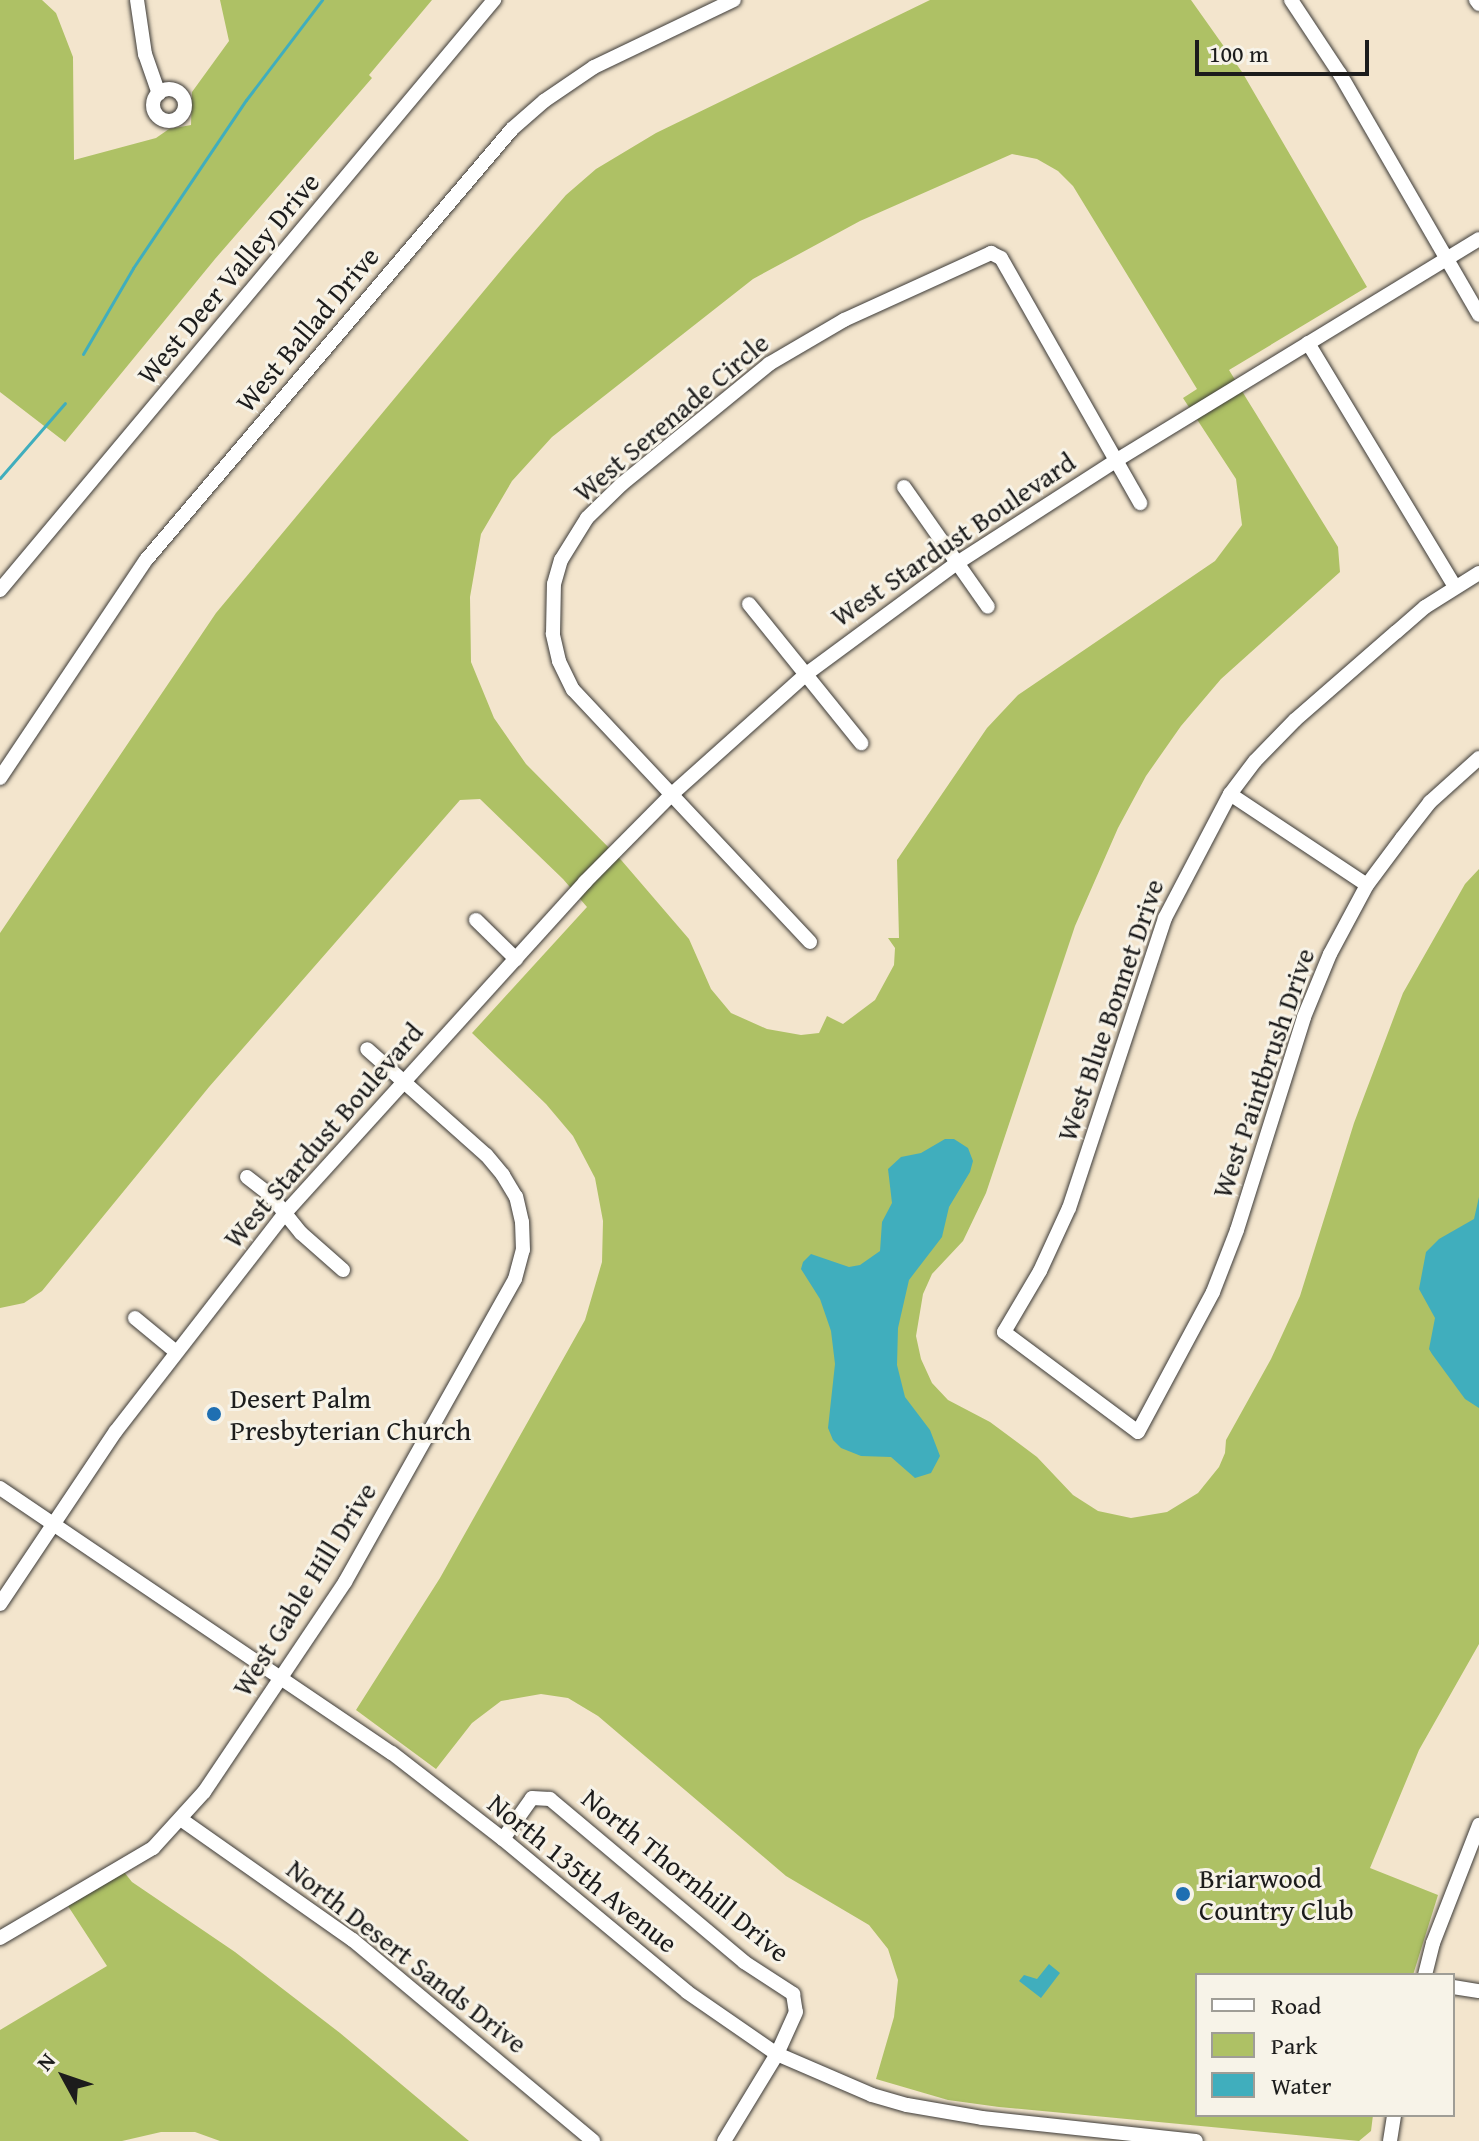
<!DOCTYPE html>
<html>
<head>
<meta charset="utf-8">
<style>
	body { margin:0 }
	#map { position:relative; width:1479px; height:2141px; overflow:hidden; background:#f3e5cd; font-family:"Gentium Book Plus",serif }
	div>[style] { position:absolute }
	.green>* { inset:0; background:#aec165 }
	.water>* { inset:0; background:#40aebd }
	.stream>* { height:3px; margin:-1.5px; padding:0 1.5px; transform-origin:1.5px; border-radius:1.5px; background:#40aebd }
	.roads { filter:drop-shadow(0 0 2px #3c3a37) drop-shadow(0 0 2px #3c3a37) }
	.minor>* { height:14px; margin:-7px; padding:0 7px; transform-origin:7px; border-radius:7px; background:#fff }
	.minor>.ring { margin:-7px; padding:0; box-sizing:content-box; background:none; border:14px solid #fff; border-radius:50% }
	.dots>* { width:22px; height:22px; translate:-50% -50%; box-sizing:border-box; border:4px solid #f7f3e8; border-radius:50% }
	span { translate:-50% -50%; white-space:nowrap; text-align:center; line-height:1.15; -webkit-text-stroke:6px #f7f3e8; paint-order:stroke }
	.street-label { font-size:28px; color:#1c1c1c }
	.poi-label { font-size:28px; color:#1c1c1c }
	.left { translate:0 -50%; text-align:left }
	.legend { position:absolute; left:1195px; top:1973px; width:260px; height:144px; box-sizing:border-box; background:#f7f3e8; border:2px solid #9f9d96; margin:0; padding:10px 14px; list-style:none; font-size:24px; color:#1c1c1c }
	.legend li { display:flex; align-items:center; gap:16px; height:40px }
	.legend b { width:40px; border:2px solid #9f9d96 }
	.north { position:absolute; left:24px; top:2037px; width:80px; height:80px; -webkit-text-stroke:6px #f7f3e8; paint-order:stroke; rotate:310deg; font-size:22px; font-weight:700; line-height:32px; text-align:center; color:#1c1c1c }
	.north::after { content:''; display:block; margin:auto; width:28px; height:36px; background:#1c1c1c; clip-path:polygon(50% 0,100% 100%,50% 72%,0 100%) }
	.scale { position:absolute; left:1195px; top:40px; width:174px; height:36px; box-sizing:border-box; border:4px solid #1c1c1c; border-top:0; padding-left:10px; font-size:24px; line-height:28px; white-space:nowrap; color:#1c1c1c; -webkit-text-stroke:6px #f7f3e8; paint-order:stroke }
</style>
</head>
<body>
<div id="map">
	<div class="green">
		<div style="clip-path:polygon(0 0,42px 0,56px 13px,73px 57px,74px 160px,156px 138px,169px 129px,191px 125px,192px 92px,229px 41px,220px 0,432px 0,369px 75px,372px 78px,215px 259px,65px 442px,0 392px)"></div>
		<div style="clip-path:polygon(evenodd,930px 0,1191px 0,1242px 72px,1367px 287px,1229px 370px,1338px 547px,1340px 572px,1221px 679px,1181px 726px,1146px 776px,1118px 828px,1075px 926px,986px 1193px,963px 1241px,932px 1274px,923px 1294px,916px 1336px,921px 1359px,932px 1383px,948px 1400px,990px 1422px,1037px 1457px,1073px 1495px,1098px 1511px,1131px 1518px,1167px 1512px,1198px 1493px,1219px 1467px,1225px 1453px,1226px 1440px,1271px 1359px,1300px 1296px,1354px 1123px,1403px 993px,1465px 884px,1479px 869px,1479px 1644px,1419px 1750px,1370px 1868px,1438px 1895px,1413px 1975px,1197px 1975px,1197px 2115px,1373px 2115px,1371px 2131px,1359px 2141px,999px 2107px,948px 2100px,876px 2079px,894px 2017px,898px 1980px,888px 1949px,869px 1925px,786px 1876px,598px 1716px,568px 1698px,541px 1694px,501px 1701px,472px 1723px,436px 1769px,356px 1710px,440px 1578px,585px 1320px,602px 1262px,603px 1221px,595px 1178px,573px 1136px,546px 1104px,472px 1033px,587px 907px,563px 879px,480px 799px,460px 800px,209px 1087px,42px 1291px,24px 1303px,0 1308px,0 933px,216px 613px,513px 256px,566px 195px,596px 169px,656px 133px,930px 0,1012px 154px,1037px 159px,1058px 171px,1073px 186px,1197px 389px,1183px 398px,1236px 479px,1242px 525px,1215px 561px,1018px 695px,987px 728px,897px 860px,899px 938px,888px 938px,895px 948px,894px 965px,875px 1000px,843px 1024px,827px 1016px,819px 1033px,801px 1035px,767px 1029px,731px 1013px,711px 989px,689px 939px,622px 861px,526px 764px,494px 718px,471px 662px,470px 597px,481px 534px,512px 481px,552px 437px,753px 279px,860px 221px,1012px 154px)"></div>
		<div style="clip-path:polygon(124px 1872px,132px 1882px,235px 1952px,340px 2033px,469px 2141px,220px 2141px,195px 2132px,161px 2132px,122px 2141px,0 2141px,0 2030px,107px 1966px,68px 1906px)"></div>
	</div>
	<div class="water">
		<div style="clip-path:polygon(945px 1139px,954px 1139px,968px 1148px,973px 1161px,970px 1172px,949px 1207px,942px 1237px,909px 1280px,898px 1328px,897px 1365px,905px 1397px,930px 1430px,940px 1456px,931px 1473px,915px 1478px,891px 1457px,861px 1456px,841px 1448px,833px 1440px,828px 1428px,835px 1364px,831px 1331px,820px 1299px,801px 1269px,803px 1262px,811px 1254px,849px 1267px,860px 1265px,880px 1251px,882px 1222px,892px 1203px,888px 1169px,901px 1157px,921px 1153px)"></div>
		<div style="clip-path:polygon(1479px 1197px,1479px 1408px,1465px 1399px,1432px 1354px,1429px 1349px,1435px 1318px,1419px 1289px,1426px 1252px,1439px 1239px,1474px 1219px)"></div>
		<div style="clip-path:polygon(1049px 1964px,1060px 1973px,1041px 1998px,1019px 1981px,1024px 1975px,1037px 1979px)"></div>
	</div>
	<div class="stream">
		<div style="left:83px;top:354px;width:99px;rotate:-59.8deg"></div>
		<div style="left:133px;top:268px;width:202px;rotate:-56.1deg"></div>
		<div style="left:246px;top:100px;width:126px;rotate:-52.8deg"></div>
		<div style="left:0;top:478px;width:99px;rotate:-49.1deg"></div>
	</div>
	<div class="roads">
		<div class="minor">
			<div style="left:137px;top:0;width:55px;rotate:81.6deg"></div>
			<div style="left:145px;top:54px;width:42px;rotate:70.7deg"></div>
			<div style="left:1291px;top:0;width:89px;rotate:56.5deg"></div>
			<div style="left:1340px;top:74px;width:278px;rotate:60deg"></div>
			<div style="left:1476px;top:0;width:5px;rotate:53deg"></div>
			<div class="ring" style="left:153px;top:89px;width:18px;height:18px"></div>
			<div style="left:1308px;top:343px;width:285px;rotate:58.9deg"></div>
			<div style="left:904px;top:487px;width:146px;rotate:55deg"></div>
			<div style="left:1479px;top:573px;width:64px;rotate:147.8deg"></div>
			<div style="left:1425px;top:607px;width:38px;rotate:139deg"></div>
			<div style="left:1396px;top:632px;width:134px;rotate:138.9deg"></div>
			<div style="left:1295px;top:720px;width:57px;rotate:134.3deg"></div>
			<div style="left:1255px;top:761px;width:41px;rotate:127.1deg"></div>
			<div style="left:1230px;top:794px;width:140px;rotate:117.7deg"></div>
			<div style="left:1165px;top:918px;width:305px;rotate:108.3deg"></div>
			<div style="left:1069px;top:1208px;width:69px;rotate:114.7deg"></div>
			<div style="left:1040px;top:1271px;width:71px;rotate:120.5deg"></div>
			<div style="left:1004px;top:1332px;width:167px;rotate:36.7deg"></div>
			<div style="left:1138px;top:1432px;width:159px;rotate:-61.8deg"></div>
			<div style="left:1213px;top:1292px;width:66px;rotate:-68.8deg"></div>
			<div style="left:1237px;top:1230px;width:223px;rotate:-72.5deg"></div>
			<div style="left:1304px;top:1017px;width:68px;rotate:-67.6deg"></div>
			<div style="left:1330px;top:954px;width:78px;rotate:-61.8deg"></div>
			<div style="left:1367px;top:885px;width:59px;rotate:-53.3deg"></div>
			<div style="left:1402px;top:838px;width:46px;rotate:-52.1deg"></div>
			<div style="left:1430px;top:802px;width:66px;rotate:-41.9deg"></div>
			<div style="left:0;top:590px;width:770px;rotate:-50.06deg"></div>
			<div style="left:749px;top:604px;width:179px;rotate:51.1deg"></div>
			<div style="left:0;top:778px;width:262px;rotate:-56.2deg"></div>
			<div style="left:146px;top:560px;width:565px;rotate:-49.66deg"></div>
			<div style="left:512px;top:129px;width:43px;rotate:-41.2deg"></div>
			<div style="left:544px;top:101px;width:60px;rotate:-34.2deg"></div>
			<div style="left:594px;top:67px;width:155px;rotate:-25.6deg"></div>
			<div style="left:1230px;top:794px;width:164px;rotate:33.6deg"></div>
			<div style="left:476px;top:920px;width:56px;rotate:44.3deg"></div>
			<div style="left:810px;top:942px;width:346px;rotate:-133.2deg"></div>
			<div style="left:573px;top:690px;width:32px;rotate:-116deg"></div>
			<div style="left:559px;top:661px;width:28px;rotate:-103deg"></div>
			<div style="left:553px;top:634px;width:50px;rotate:-88.9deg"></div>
			<div style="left:554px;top:584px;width:25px;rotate:-74deg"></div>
			<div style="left:561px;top:560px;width:49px;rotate:-58.2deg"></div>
			<div style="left:587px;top:518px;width:49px;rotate:-44.2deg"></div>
			<div style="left:622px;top:484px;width:190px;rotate:-39.2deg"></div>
			<div style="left:769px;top:364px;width:87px;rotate:-30.4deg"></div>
			<div style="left:844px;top:320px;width:162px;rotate:-24.5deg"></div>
			<div style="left:991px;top:253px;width:11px;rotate:27deg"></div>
			<div style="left:1001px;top:258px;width:282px;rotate:60.4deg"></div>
			<div style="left:247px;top:1177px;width:31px;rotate:38deg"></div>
			<div style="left:271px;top:1196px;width:48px;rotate:51deg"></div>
			<div style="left:301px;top:1233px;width:56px;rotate:41.4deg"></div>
			<div style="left:135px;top:1318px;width:52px;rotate:39.5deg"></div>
			<div style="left:0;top:1488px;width:473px;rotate:34.1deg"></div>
			<div style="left:392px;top:1753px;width:140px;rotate:37.8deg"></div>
			<div style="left:503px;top:1839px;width:239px;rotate:39.7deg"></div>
			<div style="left:687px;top:1992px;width:109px;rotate:34.6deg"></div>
			<div style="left:777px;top:2054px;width:103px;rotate:23.3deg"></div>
			<div style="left:872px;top:2095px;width:36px;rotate:16deg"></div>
			<div style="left:907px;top:2105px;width:76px;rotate:9.8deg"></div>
			<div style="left:982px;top:2118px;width:215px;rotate:6.1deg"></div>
			<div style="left:0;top:1604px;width:208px;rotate:-56.2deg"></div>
			<div style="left:116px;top:1431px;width:276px;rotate:-52.2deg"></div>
			<div style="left:285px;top:1213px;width:447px;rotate:-47.8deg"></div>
			<div style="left:585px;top:882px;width:124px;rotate:-45.3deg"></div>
			<div style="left:672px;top:794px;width:178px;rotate:-41.8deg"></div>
			<div style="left:805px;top:675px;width:189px;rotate:-36.4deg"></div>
			<div style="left:957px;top:563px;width:190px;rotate:-32.8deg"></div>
			<div style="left:1117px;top:460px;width:424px;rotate:-31.4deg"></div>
			<div style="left:182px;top:1820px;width:209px;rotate:35.1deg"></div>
			<div style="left:353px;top:1940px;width:313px;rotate:39.9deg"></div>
			<div style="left:503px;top:1839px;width:50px;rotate:-54.7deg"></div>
			<div style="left:532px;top:1798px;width:18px;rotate:3deg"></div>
			<div style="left:550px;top:1799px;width:253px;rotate:40deg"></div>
			<div style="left:744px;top:1962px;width:59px;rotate:33.1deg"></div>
			<div style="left:793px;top:1994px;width:18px;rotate:81deg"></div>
			<div style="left:796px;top:2012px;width:46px;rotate:114.3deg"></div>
			<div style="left:777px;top:2054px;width:102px;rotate:121.3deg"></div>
			<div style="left:0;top:1938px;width:178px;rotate:-30.5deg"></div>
			<div style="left:153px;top:1848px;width:76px;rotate:-47.7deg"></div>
			<div style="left:204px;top:1792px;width:253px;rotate:-56.1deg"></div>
			<div style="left:345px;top:1582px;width:347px;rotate:-60.7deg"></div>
			<div style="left:515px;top:1279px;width:30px;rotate:-75deg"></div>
			<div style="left:523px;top:1250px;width:28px;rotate:-92deg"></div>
			<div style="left:522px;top:1222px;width:26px;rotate:-103deg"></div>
			<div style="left:516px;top:1197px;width:26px;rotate:-121deg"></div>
			<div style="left:503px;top:1175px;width:26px;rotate:-130deg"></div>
			<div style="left:486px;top:1155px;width:159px;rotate:-138.3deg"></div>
			<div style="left:1425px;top:1975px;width:33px;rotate:-76deg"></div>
			<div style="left:1433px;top:1943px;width:127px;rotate:-68.7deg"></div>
			<div style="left:1453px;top:1987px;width:26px;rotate:9deg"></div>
			<div style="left:1390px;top:2141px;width:26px;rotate:-81deg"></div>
		</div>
	</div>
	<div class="dots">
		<div style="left:214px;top:1414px;background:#1f6fb2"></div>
		<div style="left:1183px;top:1894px;background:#1f6fb2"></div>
	</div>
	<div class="street-label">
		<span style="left:228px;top:278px;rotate:-50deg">West Deer Valley Drive</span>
		<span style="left:307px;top:329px;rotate:-50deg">West Ballad Drive</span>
		<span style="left:671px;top:417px;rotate:-40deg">West Serenade Circle</span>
		<span style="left:953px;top:539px;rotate:-34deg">West Stardust Boulevard</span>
		<span style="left:1110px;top:1010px;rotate:-71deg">West Blue Bonnet Drive</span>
		<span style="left:1263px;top:1073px;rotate:-71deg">West Paintbrush Drive</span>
		<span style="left:323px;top:1135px;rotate:-49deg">West Stardust Boulevard</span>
		<span style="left:304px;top:1589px;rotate:-58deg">West Gable Hill Drive</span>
		<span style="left:583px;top:1873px;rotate:39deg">North 135th Avenue</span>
		<span style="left:686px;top:1875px;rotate:39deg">North Thornhill Drive</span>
		<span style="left:407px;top:1956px;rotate:38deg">North Desert Sands Drive</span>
	</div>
	<div class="poi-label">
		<span class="left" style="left:230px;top:1414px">Desert Palm<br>Presbyterian Church</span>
		<span class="left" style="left:1199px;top:1894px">Briarwood<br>Country Club</span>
	</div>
	<ul class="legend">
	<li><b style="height:10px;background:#fff"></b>Road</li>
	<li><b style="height:22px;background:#aec165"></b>Park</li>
	<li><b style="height:22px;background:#40aebd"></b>Water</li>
	</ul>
	<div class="north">N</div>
	<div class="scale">100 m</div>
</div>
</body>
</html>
